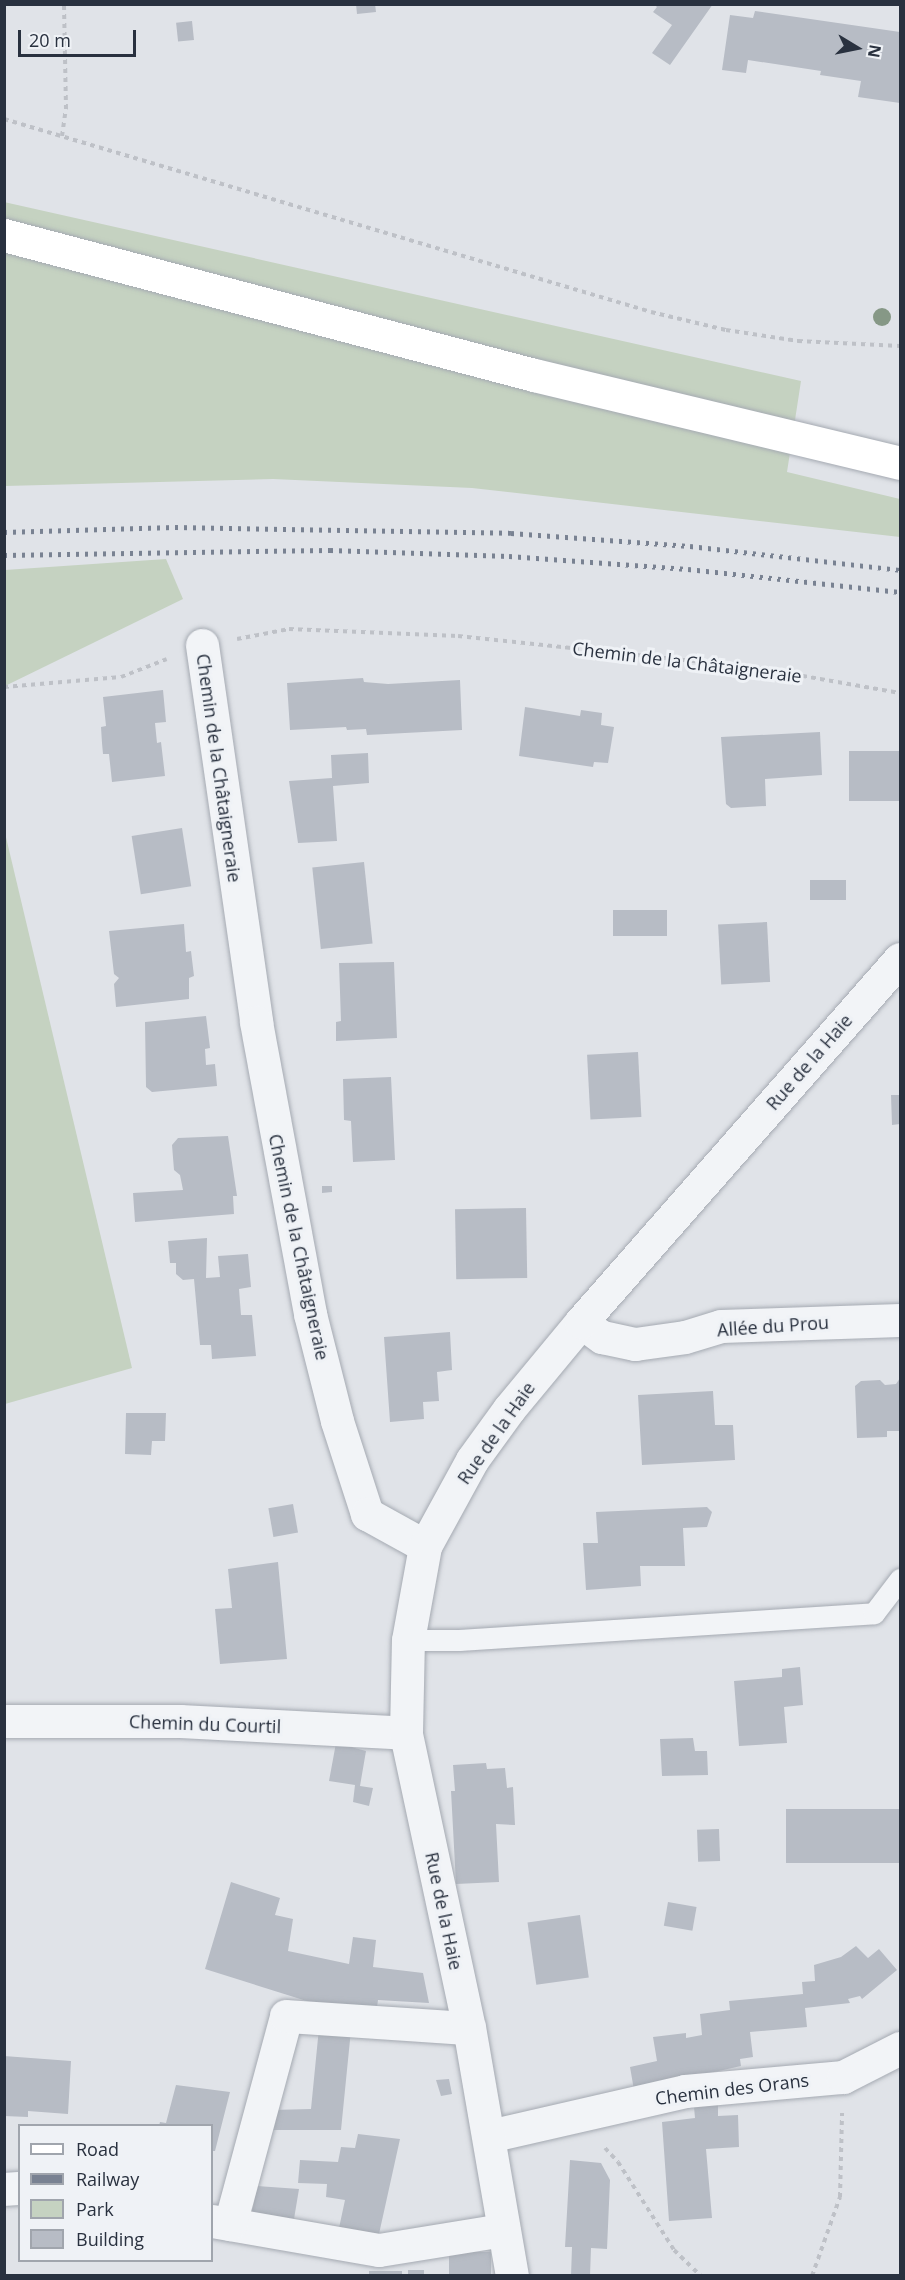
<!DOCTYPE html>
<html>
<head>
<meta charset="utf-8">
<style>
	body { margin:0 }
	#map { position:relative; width:905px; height:2280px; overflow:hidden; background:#e0e3e8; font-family:"Open Sans",sans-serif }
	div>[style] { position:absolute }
	.green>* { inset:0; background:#c5d2c1 }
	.building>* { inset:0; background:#b7bcc5; transform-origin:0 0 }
	.path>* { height:4px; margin-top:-2px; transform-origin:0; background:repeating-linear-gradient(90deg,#bec1c7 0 4.5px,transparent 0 9px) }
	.roads { filter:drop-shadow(0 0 2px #a5aab2) drop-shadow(0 0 2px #a5aab2) }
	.service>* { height:21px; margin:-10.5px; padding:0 10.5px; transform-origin:10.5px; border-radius:10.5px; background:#f2f4f7 }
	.minor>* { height:33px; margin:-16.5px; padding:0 16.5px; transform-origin:16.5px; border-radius:16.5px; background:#f2f4f7 }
	.secondary>* { height:33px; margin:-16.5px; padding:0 16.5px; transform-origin:16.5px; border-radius:16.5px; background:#fff }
	.rail>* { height:4.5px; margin-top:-2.25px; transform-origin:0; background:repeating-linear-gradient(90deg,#798292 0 3px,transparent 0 9px) }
	.trees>* { width:18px; height:18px; margin:-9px; border-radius:50%; background:#869886 }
	span { translate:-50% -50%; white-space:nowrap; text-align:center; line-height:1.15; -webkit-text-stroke:6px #eff2f6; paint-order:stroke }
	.street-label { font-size:18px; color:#29313f }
	.frame { position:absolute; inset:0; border:6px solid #29313f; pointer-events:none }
	.legend { position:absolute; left:18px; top:2124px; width:195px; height:138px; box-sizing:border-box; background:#eff2f6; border:2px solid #a0a5ad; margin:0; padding:8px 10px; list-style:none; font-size:18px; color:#29313f }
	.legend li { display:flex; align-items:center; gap:12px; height:30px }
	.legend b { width:30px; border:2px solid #a0a5ad }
	.north { position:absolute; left:827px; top:18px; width:60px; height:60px; -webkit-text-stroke:4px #eff2f6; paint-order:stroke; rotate:100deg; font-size:16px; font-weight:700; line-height:24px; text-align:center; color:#29313f }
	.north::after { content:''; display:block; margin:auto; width:21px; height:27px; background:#29313f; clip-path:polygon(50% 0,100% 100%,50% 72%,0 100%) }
	.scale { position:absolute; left:18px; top:30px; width:118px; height:27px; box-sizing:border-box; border:3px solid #29313f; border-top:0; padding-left:8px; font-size:18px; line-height:21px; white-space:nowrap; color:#29313f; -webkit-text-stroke:4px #eff2f6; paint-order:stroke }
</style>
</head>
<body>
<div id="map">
	<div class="green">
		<div style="clip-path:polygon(4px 202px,801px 381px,787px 472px,900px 499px,900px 537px,472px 488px,273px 479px,5px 486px)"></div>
		<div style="clip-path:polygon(166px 559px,183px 599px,5px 686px,5px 570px)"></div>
		<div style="clip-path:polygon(5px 833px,132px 1368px,5px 1404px,4px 1404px)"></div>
	</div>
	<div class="building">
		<div style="clip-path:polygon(356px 4px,375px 4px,376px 12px,357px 14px)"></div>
		<div style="clip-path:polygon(654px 4px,713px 4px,670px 65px,652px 53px,672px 25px,653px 12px,657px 7px)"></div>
		<div style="clip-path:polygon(755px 11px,900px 32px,900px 103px,858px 97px,861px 81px,820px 75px,821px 71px,748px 60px,746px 73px,722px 70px,730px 15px,753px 18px)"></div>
		<div style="left:192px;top:21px;width:19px;height:16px;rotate:84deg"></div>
		<div style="clip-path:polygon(363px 678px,364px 682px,388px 684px,460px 680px,462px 730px,367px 735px,366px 729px,347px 730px,346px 727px,290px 730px,287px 683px)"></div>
		<div style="clip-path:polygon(163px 690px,166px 722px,155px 723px,157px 743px,161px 742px,165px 776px,112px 782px,109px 754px,103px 754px,102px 743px,101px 727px,106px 726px,103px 697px)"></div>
		<div style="clip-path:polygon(525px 707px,580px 716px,581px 710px,602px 713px,601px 725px,614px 727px,608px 763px,594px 762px,593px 767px,519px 756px)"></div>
		<div style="clip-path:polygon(820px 732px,822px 775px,765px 779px,766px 806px,731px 808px,726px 804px,721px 737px)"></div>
		<div style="left:900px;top:751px;width:50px;height:51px;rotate:90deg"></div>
		<div style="clip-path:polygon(368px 753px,369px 783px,333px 786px,337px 841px,298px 843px,289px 781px,332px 778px,331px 755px)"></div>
		<div style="left:182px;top:828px;width:59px;height:51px;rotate:81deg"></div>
		<div style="left:364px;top:862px;width:82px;height:52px;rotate:84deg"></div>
		<div style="left:846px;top:880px;width:20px;height:36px;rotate:90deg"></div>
		<div style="left:667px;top:910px;width:26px;height:54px;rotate:90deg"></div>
		<div style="left:767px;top:922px;width:60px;height:49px;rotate:87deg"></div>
		<div style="clip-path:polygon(184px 924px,186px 952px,191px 951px,194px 976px,189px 978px,189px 999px,116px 1007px,114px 984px,119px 978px,114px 974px,109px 931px)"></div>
		<div style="clip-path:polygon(394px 962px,397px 1038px,336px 1041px,336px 1022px,341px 1021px,339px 963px)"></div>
		<div style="clip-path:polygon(206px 1016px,210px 1048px,205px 1049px,206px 1065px,215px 1064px,217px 1086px,152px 1092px,146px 1087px,145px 1022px)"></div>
		<div style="left:638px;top:1052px;width:65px;height:51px;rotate:87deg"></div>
		<div style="clip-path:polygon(391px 1077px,395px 1160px,353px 1162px,351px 1121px,344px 1120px,343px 1079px)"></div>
		<div style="clip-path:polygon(891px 1095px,900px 1095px,900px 1124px,892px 1125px)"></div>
		<div style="clip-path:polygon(228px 1136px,237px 1196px,233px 1196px,234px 1214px,135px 1222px,133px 1193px,183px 1190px,180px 1175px,174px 1170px,172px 1145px,178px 1138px)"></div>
		<div style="clip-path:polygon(322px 1186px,332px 1186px,332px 1192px,322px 1193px)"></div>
		<div style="left:526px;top:1208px;width:70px;height:71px;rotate:89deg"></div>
		<div style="clip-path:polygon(207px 1238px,206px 1278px,220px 1277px,218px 1256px,248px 1254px,251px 1287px,239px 1289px,241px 1315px,252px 1315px,256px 1356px,212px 1359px,211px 1345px,200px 1345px,194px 1279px,183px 1280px,176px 1274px,176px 1263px,170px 1263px,168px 1241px)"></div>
		<div style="clip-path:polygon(450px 1332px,452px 1370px,437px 1372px,439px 1401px,423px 1402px,424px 1419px,390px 1422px,384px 1337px)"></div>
		<div style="clip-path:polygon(900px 1378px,900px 1431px,887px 1431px,887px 1437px,857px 1438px,855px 1386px,861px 1381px,880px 1380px,885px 1385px,896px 1384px)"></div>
		<div style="clip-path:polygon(713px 1391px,715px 1425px,733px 1425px,735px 1460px,642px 1465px,638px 1395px)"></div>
		<div style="clip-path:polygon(126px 1413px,166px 1413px,165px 1441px,152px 1441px,151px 1455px,125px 1454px)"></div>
		<div style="left:293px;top:1504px;width:29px;height:25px;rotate:80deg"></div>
		<div style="clip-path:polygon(707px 1507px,712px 1512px,707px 1527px,683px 1528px,685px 1566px,640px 1566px,641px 1586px,586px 1590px,583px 1543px,598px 1543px,596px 1512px)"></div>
		<div style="clip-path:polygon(278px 1562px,287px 1659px,220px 1664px,215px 1609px,232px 1608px,228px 1569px)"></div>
		<div style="clip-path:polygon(800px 1667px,803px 1705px,784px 1707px,787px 1743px,739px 1746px,734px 1681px,782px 1677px,782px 1669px)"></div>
		<div style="clip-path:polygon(693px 1738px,695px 1751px,707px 1751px,708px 1775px,662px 1776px,660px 1739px)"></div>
		<div style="clip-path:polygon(336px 1743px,366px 1751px,360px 1786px,373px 1788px,369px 1806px,353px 1802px,355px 1785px,329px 1781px)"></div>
		<div style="clip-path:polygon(486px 1763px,487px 1769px,505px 1768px,507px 1788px,513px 1787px,515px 1825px,496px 1824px,499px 1882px,456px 1884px,451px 1791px,455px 1791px,453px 1765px)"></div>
		<div style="left:900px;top:1809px;width:54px;height:114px;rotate:90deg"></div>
		<div style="left:719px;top:1829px;width:32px;height:22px;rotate:88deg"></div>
		<div style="clip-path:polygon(231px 1882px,280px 1898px,275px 1915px,293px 1919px,288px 1951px,349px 1964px,353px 1937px,376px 1940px,373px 1967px,423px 1973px,429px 2003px,378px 2000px,377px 2007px,313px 2003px,205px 1969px)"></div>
		<div style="left:668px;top:1902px;width:29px;height:24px;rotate:10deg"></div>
		<div style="left:580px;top:1915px;width:63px;height:53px;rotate:82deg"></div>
		<div style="clip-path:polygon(856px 1946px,868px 1958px,879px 1949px,897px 1970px,862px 1999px,860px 1996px,848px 1999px,850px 2003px,805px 2008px,807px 2027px,750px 2032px,753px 2057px,740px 2059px,741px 2066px,634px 2090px,630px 2067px,657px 2061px,653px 2037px,686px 2033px,686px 2038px,702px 2035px,700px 2014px,730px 2010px,729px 2001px,803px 1994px,802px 1982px,815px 1981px,814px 1965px,841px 1957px)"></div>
		<div style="clip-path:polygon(319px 2028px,351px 2030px,341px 2130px,272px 2130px,272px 2110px,311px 2109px)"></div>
		<div style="clip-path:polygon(4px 2056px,71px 2061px,68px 2114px,28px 2111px,28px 2117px,4px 2116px)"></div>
		<div style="clip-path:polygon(449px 2079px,452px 2094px,441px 2096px,436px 2080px)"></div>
		<div style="clip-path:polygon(176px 2085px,230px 2092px,215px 2151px,212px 2151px,212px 2126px,159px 2126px,160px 2122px,166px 2123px)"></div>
		<div style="clip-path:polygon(718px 2104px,718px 2116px,738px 2115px,739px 2147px,706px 2149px,712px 2218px,669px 2221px,662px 2122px,695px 2118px,694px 2107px)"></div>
		<div style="clip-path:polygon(358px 2134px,400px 2139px,379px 2234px,339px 2228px,345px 2200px,326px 2197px,327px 2184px,298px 2183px,300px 2160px,338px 2162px,341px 2147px,355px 2148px)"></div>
		<div style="clip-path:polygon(570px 2160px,601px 2163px,610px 2180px,607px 2249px,591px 2248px,590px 2276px,571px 2276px,572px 2247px,565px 2247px)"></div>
		<div style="clip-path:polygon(257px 2186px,299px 2189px,294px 2219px,252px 2212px)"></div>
		<div style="left:491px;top:2252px;width:24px;height:42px;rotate:90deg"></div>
		<div style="left:408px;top:2270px;width:16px;height:6px"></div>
		<div style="left:369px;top:2271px;width:33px;height:5px"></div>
	</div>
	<div class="path">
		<div style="left:4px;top:119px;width:675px;rotate:16.61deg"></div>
		<div style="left:651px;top:312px;width:77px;rotate:13.5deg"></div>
		<div style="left:726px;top:330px;width:73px;rotate:8.7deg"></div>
		<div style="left:798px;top:341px;width:102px;rotate:2.8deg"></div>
		<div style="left:62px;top:136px;width:27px;rotate:-82deg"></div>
		<div style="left:66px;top:109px;width:105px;rotate:-91.1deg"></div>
		<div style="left:237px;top:639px;width:53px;rotate:-10.9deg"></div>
		<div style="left:289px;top:629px;width:169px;rotate:2.4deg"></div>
		<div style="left:458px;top:636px;width:302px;rotate:6.1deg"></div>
		<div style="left:758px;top:668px;width:144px;rotate:10deg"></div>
		<div style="left:4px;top:687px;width:117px;rotate:-4.9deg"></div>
		<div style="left:121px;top:677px;width:49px;rotate:-21.4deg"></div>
		<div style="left:605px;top:2148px;width:19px;rotate:47deg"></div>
		<div style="left:618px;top:2162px;width:104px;rotate:57.5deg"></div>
		<div style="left:674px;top:2250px;width:37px;rotate:44deg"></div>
		<div style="left:812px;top:2276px;width:84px;rotate:-70.5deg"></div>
		<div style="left:840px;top:2197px;width:84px;rotate:-88.6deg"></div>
	</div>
	<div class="roads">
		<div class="service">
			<div style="left:408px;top:1640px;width:51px"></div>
			<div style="left:459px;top:1640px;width:416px;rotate:-3.7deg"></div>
			<div style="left:874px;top:1613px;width:43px;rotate:-52.6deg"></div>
		</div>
		<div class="minor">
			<div style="left:202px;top:645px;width:381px;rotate:81.8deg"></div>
			<div style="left:256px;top:1022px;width:297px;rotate:79.5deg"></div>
			<div style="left:310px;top:1314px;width:110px;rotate:75.8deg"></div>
			<div style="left:337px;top:1421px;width:98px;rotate:72.1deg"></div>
			<div style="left:367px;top:1514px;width:66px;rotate:28.9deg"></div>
			<div style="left:581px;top:1322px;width:26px;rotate:36deg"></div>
			<div style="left:602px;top:1337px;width:34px;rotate:12deg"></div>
			<div style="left:635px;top:1344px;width:50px;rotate:-8deg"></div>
			<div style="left:685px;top:1337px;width:38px;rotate:-17deg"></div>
			<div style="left:721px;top:1326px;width:179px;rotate:-1.9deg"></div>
			<div style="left:4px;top:1721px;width:176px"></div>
			<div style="left:180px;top:1721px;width:226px;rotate:3deg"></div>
			<div style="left:489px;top:2136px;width:201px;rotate:-12.9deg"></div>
			<div style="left:685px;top:2091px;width:159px;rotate:-5.1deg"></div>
			<div style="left:843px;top:2077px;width:64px;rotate:-27deg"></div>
			<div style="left:4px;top:2189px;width:16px;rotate:-4deg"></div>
			<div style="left:212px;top:2221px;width:169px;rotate:9.9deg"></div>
			<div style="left:379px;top:2250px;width:126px;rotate:-9.2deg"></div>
			<div style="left:230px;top:2224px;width:215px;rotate:-74.9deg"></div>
			<div style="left:286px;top:2016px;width:183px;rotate:3.8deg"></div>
			<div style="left:512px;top:2276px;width:252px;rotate:-99.8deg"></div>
			<div style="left:469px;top:2028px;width:302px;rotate:-102.1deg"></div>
			<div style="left:406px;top:1733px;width:93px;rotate:-88.8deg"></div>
			<div style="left:408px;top:1640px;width:96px;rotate:-79.7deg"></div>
			<div style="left:425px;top:1546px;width:98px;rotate:-61.3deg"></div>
			<div style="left:472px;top:1460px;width:63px;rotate:-54deg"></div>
			<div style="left:509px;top:1409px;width:113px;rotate:-50.4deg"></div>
			<div style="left:581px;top:1322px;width:483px;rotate:-48.7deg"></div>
		</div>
		<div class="secondary">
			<div style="left:4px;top:235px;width:548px;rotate:14.8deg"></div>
			<div style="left:534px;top:375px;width:376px;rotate:13.5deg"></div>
		</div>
	</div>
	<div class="rail">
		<div style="left:4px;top:532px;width:171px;rotate:-1.7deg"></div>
		<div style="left:175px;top:527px;width:336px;rotate:1deg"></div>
		<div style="left:511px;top:533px;width:179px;rotate:4.2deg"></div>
		<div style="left:690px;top:546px;width:211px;rotate:6.5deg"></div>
		<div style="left:4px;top:555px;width:326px;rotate:-0.9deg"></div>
		<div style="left:330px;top:550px;width:179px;rotate:1.9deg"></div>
		<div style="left:509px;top:556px;width:179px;rotate:4.2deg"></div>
		<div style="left:688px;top:569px;width:213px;rotate:6.2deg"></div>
	</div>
	<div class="trees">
		<div style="left:882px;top:317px"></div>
	</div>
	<div class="street-label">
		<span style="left:687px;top:662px;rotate:7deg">Chemin de la Châtaigneraie</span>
		<span style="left:219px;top:768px;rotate:82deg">Chemin de la Châtaigneraie</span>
		<span style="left:809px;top:1062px;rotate:-49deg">Rue de la Haie</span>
		<span style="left:299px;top:1247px;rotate:78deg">Chemin de la Châtaigneraie</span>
		<span style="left:773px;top:1326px;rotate:-4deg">Allée du Prou</span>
		<span style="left:496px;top:1433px;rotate:-55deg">Rue de la Haie</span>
		<span style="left:205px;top:1724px;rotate:2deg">Chemin du Courtil</span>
		<span style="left:444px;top:1911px;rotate:78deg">Rue de la Haie</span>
		<span style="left:732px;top:2089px;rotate:-7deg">Chemin des Orans</span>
	</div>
	<div class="frame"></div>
	<ul class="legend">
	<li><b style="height:8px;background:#fff"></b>Road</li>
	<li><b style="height:8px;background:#798292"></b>Railway</li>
	<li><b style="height:16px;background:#c5d2c1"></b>Park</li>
	<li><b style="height:16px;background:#b7bcc5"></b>Building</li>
	</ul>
	<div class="north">N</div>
	<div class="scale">20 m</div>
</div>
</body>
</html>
